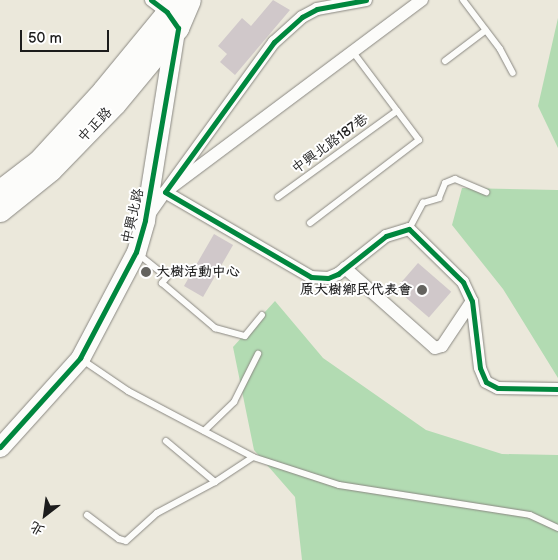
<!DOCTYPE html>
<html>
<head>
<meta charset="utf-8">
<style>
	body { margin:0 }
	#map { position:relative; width:558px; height:560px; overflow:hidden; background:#ebe8db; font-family:"Balsamiq Sans","LXGW WenKai TC",sans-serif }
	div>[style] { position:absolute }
	.green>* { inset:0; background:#b2dbb2 }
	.building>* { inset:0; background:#d0c8ca; transform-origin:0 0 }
	.roads { filter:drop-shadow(0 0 1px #8a8882) drop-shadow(0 0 1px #8a8882) }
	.lane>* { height:6px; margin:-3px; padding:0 3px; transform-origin:3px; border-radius:3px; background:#fcfcfa }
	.street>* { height:12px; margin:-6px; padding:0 6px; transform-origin:6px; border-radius:6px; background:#fcfcfa }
	.secondary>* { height:19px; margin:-9.5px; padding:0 9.5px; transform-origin:9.5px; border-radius:9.5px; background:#fcfcfa }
	.primary>* { height:21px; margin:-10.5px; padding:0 10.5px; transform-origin:10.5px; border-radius:10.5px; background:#fcfcfa }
	.cycleway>* { height:5px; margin:-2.5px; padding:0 2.5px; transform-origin:2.5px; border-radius:2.5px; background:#00873e }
	.dots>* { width:14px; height:14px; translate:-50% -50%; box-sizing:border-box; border:2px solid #fff; border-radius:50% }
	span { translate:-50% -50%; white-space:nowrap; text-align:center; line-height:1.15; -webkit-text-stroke:4px #fff; paint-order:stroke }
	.street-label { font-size:14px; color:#1c1c1c }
	.poi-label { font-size:14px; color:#1c1c1c; font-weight:700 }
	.left { translate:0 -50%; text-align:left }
	.right { translate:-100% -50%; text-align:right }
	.north { position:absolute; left:20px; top:490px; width:50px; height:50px; -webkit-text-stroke:4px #fff; paint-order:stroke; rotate:210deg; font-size:14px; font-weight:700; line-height:20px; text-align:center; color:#1c1c1c }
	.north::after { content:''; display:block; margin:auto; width:18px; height:22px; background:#1c1c1c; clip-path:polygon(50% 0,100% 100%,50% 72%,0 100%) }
	.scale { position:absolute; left:20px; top:30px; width:89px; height:22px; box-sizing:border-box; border:2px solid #1c1c1c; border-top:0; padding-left:6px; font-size:15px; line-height:18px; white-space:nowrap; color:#1c1c1c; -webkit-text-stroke:4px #fff; paint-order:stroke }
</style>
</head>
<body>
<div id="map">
	<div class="green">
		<div style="clip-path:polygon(558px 18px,558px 148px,538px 106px)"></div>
		<div style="clip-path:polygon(462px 188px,558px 190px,558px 378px,503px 289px,452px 225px)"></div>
		<div style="clip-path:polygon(275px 301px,323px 358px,426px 430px,502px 454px,558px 455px,558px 560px,302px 560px,295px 497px,254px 450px,233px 347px)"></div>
	</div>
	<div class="building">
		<div style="clip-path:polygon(273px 0,290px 10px,235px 75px,220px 62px,227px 54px,218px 46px,242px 18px,251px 26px)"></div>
		<div style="left:214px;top:234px;width:22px;height:60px;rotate:30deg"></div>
		<div style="left:418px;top:263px;width:44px;height:34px;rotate:41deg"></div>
	</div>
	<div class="roads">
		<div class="lane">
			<div style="left:463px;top:0;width:61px;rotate:52.9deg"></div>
			<div style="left:500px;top:49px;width:27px;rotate:62deg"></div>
			<div style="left:445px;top:61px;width:51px;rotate:-37.1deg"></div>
			<div style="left:278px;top:197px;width:147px;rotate:-35.9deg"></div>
			<div style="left:310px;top:223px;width:137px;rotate:-37.3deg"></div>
			<div style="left:419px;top:140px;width:110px;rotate:-126.9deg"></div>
			<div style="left:409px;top:229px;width:30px;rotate:-62deg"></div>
			<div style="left:423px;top:203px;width:17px;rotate:-17deg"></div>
			<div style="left:439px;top:198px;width:16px;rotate:-68deg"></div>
			<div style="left:445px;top:183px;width:11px;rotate:-22deg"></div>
			<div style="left:455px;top:179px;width:34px;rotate:23deg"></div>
			<div style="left:137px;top:253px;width:38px;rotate:39deg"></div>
			<div style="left:167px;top:277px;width:8px;rotate:130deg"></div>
			<div style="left:162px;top:283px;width:70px;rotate:40.3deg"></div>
			<div style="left:215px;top:328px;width:31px;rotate:15deg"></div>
			<div style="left:245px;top:336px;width:27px;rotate:-51deg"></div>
			<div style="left:81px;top:359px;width:57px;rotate:34.2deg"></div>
			<div style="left:128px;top:391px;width:141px;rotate:27.8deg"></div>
			<div style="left:253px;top:457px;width:90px;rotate:18deg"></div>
			<div style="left:339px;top:485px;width:193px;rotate:8.9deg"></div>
			<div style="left:530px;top:515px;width:31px;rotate:25deg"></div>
			<div style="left:204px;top:431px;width:42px;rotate:-44deg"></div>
			<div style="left:234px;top:402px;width:54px;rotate:-63.4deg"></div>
			<div style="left:166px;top:441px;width:64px;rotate:39.9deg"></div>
			<div style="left:87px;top:515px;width:40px;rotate:37deg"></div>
			<div style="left:119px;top:539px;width:7px;rotate:16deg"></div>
			<div style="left:126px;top:541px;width:42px;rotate:-42.1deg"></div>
			<div style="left:157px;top:513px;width:66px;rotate:-28.1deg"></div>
			<div style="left:215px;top:482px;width:45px;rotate:-33.3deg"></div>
		</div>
		<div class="street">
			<div style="left:151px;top:0;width:20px;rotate:37deg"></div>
			<div style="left:366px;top:0;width:50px;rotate:169.6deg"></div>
			<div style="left:317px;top:9px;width:17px;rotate:152deg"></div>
			<div style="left:302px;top:17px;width:38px;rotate:138deg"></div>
			<div style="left:274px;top:42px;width:185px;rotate:126deg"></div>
			<div style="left:165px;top:192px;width:169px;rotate:30.2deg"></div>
			<div style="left:311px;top:277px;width:17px;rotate:3deg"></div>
			<div style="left:328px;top:278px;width:11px;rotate:-22deg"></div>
			<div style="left:338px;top:274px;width:61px;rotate:-38.4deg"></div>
			<div style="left:386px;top:236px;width:24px;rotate:-17deg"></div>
			<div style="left:409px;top:229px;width:76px;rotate:44.5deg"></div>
			<div style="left:463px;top:282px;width:21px;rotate:65deg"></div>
			<div style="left:472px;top:301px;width:67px;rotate:83.2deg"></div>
			<div style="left:480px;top:368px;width:15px;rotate:67deg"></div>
			<div style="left:486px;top:382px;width:13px;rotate:27deg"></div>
			<div style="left:498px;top:388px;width:60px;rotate:1deg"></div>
			<div style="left:148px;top:216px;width:29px;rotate:-55deg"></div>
			<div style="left:165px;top:192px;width:321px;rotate:-36.8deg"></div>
			<div style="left:345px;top:268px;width:120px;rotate:41.6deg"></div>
			<div style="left:435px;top:348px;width:7px;rotate:-16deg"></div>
			<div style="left:442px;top:346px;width:54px;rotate:-56.3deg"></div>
		</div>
		<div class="secondary">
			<div style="left:0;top:447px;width:120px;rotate:-48deg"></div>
			<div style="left:80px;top:358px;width:120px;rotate:-62.2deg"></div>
			<div style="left:136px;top:252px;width:33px;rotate:-74deg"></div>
			<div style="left:145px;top:220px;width:197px;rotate:-81deg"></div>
		</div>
		<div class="primary">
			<div style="left:0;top:190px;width:48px;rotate:-37.3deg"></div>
			<div style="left:38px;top:161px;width:96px;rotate:-47.5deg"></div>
			<div style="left:103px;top:90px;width:101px;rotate:-50.6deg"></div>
			<div style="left:167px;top:12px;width:13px;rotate:-67deg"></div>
			<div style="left:0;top:211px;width:65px;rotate:-38.8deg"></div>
			<div style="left:51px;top:170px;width:92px;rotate:-45.9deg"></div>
			<div style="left:115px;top:104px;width:99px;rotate:-50.3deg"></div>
			<div style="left:178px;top:28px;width:30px;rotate:-67deg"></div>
		</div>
	</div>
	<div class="cycleway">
		<div style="left:366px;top:0;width:50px;rotate:169.6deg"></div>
		<div style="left:317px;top:9px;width:17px;rotate:152deg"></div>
		<div style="left:302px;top:17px;width:38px;rotate:138deg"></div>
		<div style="left:274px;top:42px;width:185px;rotate:126deg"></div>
		<div style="left:165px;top:192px;width:169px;rotate:30.2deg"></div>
		<div style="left:311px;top:277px;width:17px;rotate:3deg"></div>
		<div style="left:328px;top:278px;width:11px;rotate:-22deg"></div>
		<div style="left:338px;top:274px;width:61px;rotate:-38.4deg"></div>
		<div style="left:386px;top:236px;width:24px;rotate:-17deg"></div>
		<div style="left:409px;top:229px;width:76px;rotate:44.5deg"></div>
		<div style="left:463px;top:282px;width:21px;rotate:65deg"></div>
		<div style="left:472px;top:301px;width:67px;rotate:83.2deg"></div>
		<div style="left:480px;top:368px;width:15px;rotate:67deg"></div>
		<div style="left:486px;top:382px;width:13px;rotate:27deg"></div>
		<div style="left:498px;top:388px;width:60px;rotate:1deg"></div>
		<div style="left:0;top:447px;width:120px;rotate:-48deg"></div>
		<div style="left:80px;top:358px;width:120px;rotate:-62.2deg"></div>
		<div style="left:136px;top:252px;width:33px;rotate:-74deg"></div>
		<div style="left:145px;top:220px;width:195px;rotate:-80.2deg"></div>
		<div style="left:178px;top:28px;width:19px;rotate:-125deg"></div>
		<div style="left:167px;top:12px;width:20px;rotate:-143deg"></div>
	</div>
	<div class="dots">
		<div style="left:146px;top:272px;background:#64635f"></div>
		<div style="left:422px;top:290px;background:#64635f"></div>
	</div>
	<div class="street-label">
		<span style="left:95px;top:125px;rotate:-46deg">中正路</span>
		<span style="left:330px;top:144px;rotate:-36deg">中興北路187巷</span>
		<span style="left:133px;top:216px;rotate:-77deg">中興北路</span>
	</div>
	<div class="poi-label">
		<span class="left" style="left:156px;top:272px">大樹活動中心</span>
		<span class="right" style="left:412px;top:290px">原大樹鄉民代表會</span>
	</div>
	<div class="north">北</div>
	<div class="scale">50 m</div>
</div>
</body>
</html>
